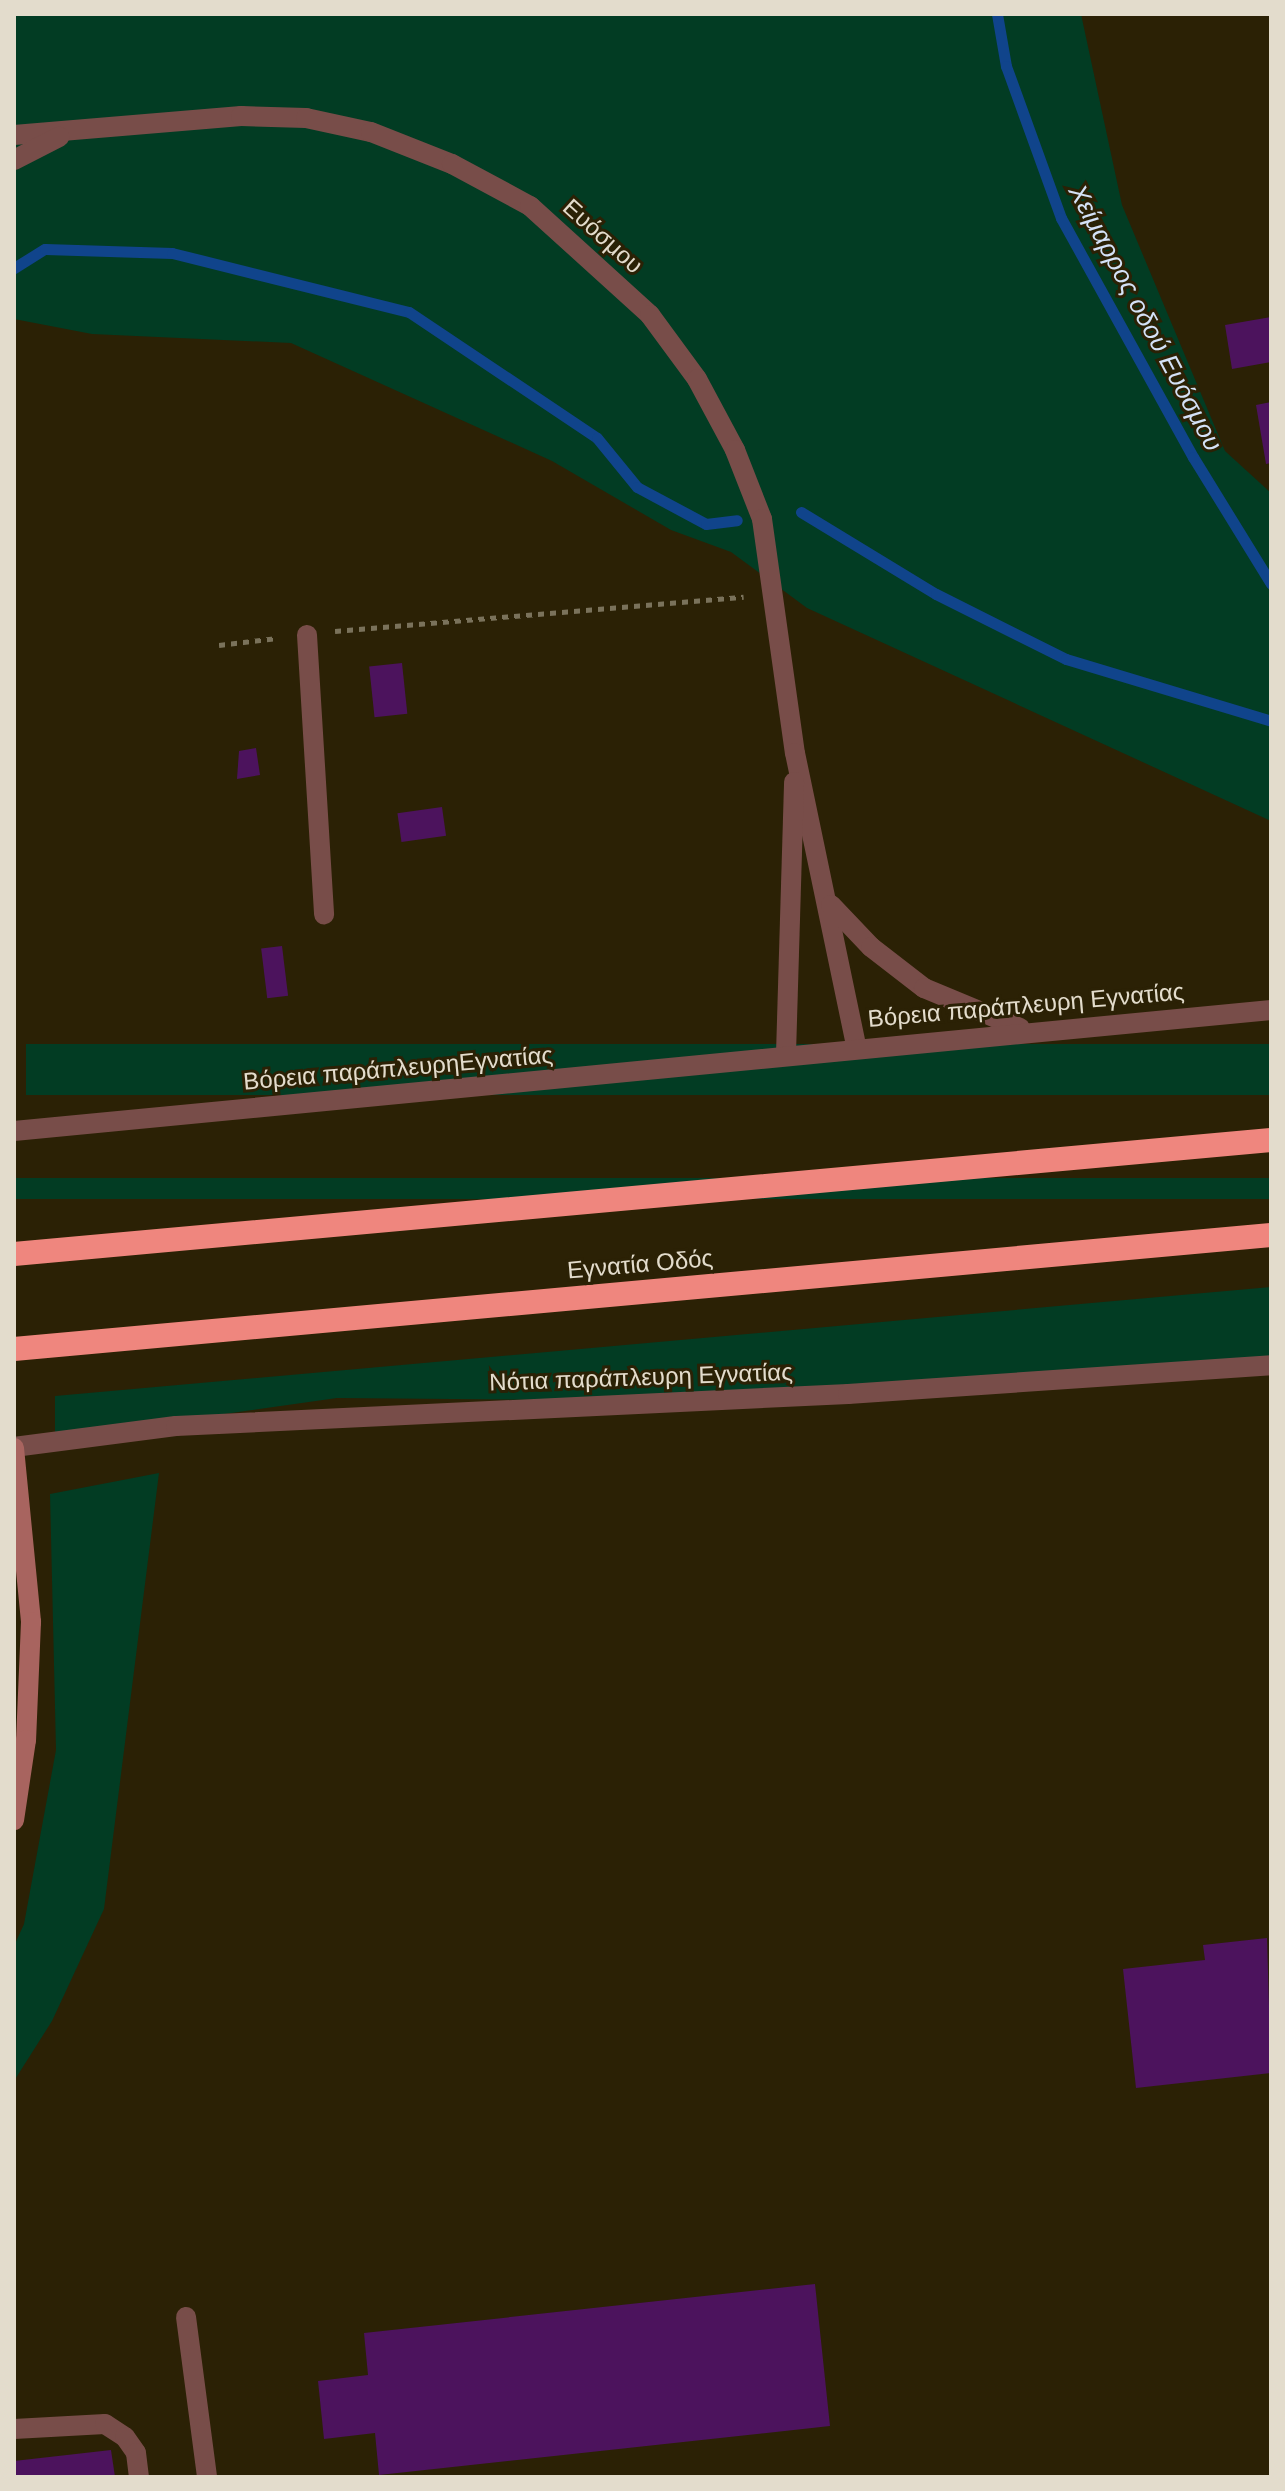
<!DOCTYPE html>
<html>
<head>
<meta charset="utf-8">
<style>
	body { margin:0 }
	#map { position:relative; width:1285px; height:2491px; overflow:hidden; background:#2b2105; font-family:Helvetica,sans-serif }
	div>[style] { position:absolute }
	.green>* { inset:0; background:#023c23; transform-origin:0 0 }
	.stream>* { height:11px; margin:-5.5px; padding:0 5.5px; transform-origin:5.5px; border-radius:5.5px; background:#10448b }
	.building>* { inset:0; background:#4c135d; transform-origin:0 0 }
	.path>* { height:5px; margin-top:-2.5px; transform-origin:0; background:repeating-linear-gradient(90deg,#7a725b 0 6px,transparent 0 12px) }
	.service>* { height:20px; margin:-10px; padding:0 10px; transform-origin:10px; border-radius:10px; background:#784d49 }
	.minor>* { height:20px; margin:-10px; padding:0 10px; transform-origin:10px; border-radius:10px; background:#784d49 }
	.tertiary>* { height:20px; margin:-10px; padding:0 10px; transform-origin:10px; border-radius:10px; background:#784d49 }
	.secondary>* { height:20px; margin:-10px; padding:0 10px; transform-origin:10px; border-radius:10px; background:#a8645f }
	.motorway>* { height:24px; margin:-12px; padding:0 12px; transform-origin:12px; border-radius:12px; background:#ef867e }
	span { translate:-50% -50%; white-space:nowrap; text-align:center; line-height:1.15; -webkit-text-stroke:6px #2b2105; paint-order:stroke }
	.street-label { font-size:24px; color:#e3dccc }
	.water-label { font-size:26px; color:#d4e2f7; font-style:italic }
	.frame { position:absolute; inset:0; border:16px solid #e3dccc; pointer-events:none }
</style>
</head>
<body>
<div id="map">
	<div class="green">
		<div style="clip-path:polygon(14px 14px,1081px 14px,1122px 205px,1225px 451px,1271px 493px,1271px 821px,807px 608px,731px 552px,671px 530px,552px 461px,291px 343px,92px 334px,14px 319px)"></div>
		<div style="left:1271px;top:1044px;width:51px;height:1245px;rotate:90deg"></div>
		<div style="left:1271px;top:1178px;width:21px;height:1262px;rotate:90deg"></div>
		<div style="clip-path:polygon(1271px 1287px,1271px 1357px,808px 1402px,337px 1398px,55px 1438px,55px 1396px)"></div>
		<div style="clip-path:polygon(159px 1473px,104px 1909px,52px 2021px,14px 2081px,14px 1946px,24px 1924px,56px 1750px,50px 1494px)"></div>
	</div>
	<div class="stream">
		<div style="left:997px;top:14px;width:53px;rotate:80.2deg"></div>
		<div style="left:1006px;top:66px;width:162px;rotate:70.1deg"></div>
		<div style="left:1061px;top:218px;width:273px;rotate:61.1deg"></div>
		<div style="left:1193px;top:457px;width:149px;rotate:58.4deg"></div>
		<div style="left:14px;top:268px;width:36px;rotate:-32deg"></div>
		<div style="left:45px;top:249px;width:127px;rotate:1.8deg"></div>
		<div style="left:172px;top:253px;width:244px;rotate:14deg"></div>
		<div style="left:409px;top:312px;width:226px;rotate:33.8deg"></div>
		<div style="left:597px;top:438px;width:63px;rotate:50.8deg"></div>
		<div style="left:637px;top:487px;width:78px;rotate:28.2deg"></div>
		<div style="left:706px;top:524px;width:31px;rotate:-7deg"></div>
		<div style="left:801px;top:512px;width:158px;rotate:31.3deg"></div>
		<div style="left:936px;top:594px;width:145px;rotate:26.6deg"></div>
		<div style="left:1066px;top:659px;width:214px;rotate:16.8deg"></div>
	</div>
	<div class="building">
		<div style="clip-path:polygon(1271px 317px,1271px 362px,1232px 369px,1225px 325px)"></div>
		<div style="clip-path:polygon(1271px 402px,1271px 463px,1266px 464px,1256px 405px)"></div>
		<div style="left:402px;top:663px;width:51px;height:33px;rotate:84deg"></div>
		<div style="clip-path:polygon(256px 748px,260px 775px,237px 779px,239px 751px)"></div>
		<div style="left:442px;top:807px;width:29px;height:45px;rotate:82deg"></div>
		<div style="left:282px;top:946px;width:50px;height:21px;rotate:83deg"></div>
		<div style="clip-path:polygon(1267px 1938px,1271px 2073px,1136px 2088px,1123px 1969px,1205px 1960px,1203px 1945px)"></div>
		<div style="clip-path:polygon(815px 2284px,830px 2426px,379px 2475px,375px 2433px,324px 2439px,318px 2381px,368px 2375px,364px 2333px)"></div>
		<div style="clip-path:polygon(111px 2450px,115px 2477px,14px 2477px,14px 2461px)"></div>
	</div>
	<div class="path">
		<div style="left:335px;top:631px;width:410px;rotate:-4.8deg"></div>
		<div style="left:219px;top:645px;width:59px;rotate:-6.8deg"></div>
	</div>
	<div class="service">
		<div style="left:307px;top:635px;width:280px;rotate:86.5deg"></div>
		<div style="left:14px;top:2429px;width:91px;rotate:-3.1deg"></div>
		<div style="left:105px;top:2424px;width:24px;rotate:33deg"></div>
		<div style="left:125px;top:2437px;width:19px;rotate:55deg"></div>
		<div style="left:136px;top:2453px;width:24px;rotate:83deg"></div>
	</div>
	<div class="minor">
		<div style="left:186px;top:2317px;width:161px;rotate:82.5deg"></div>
	</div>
	<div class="tertiary">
		<div style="left:14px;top:135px;width:228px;rotate:-4.8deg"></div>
		<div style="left:241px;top:116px;width:65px;rotate:1.8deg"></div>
		<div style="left:306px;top:118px;width:66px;rotate:12.2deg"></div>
		<div style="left:371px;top:132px;width:87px;rotate:21.6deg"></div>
		<div style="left:452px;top:164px;width:89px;rotate:28.3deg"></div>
		<div style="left:530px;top:206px;width:162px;rotate:42.2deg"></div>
		<div style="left:650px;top:315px;width:79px;rotate:53.7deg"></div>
		<div style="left:697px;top:379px;width:81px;rotate:61.8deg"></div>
		<div style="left:735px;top:450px;width:74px;rotate:68.6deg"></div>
		<div style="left:762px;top:519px;width:236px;rotate:82deg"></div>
		<div style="left:795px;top:753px;width:299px;rotate:78.2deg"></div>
		<div style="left:14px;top:160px;width:51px;rotate:-27.1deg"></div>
		<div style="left:831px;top:905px;width:58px;rotate:46.4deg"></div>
		<div style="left:871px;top:947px;width:67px;rotate:37.7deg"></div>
		<div style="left:924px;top:988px;width:104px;rotate:22.6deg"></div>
		<div style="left:786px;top:1054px;width:272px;rotate:-88.3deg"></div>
		<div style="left:14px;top:1131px;width:1263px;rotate:-5.5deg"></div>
		<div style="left:14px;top:1447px;width:163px;rotate:-7.4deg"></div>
		<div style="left:176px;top:1426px;width:673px;rotate:-2.73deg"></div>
		<div style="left:848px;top:1394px;width:424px;rotate:-3.9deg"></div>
	</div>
	<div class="secondary">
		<div style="left:14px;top:1448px;width:175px;rotate:84.4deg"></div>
		<div style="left:31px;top:1622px;width:118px;rotate:92.4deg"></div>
		<div style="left:26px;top:1740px;width:81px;rotate:98.5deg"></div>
	</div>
	<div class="motorway">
		<div style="left:14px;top:1254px;width:1262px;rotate:-5.18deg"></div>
		<div style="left:14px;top:1349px;width:1262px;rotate:-5.18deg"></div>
	</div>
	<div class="street-label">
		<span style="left:603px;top:236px;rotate:42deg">Ευόσμου</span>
		<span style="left:1026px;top:1005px;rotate:-5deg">Βόρεια παράπλευρη Εγνατίας</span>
		<span style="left:398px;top:1068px;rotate:-5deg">Βόρεια παράπλευρηΕγνατίας</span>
		<span style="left:640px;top:1264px;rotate:-5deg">Εγνατία Οδός</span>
		<span style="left:641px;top:1377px;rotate:-2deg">Νότια παράπλευρη Εγνατίας</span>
	</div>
	<div class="water-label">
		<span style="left:1145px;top:318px;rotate:62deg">Χείμαρρος οδού Ευόσμου</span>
	</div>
	<div class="frame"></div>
</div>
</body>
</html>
